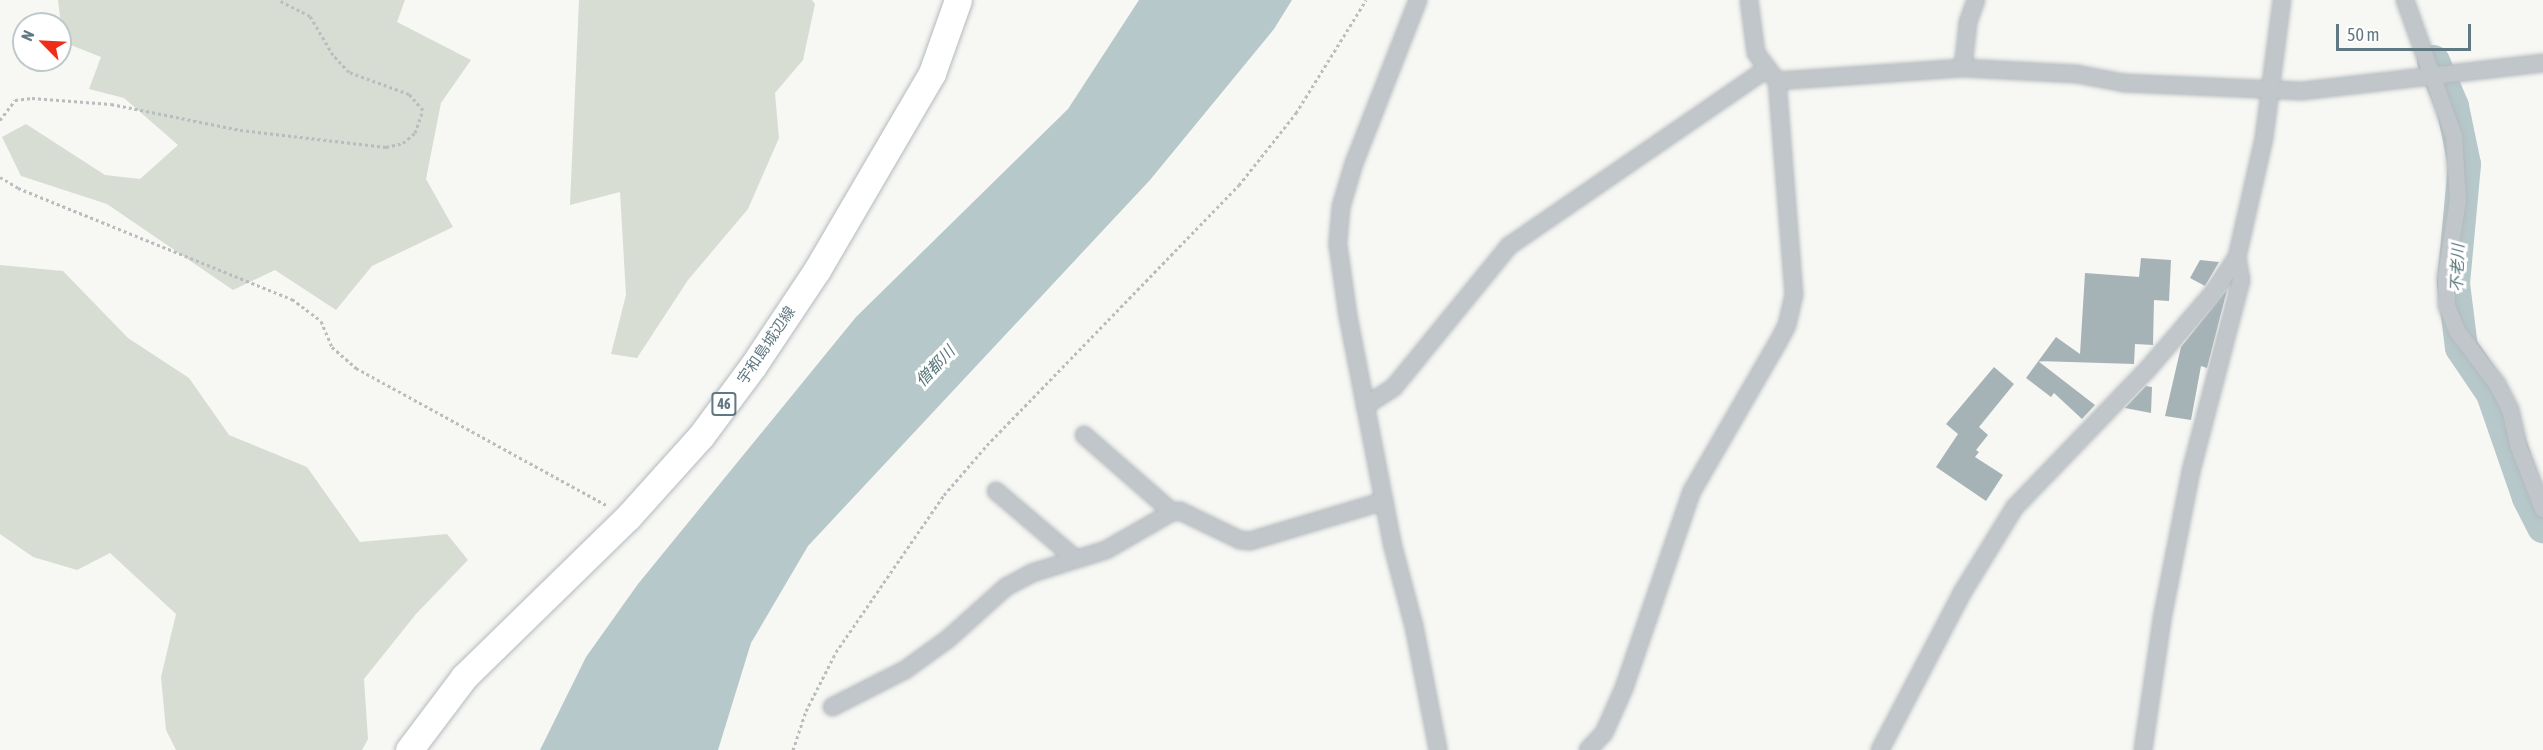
<!DOCTYPE html>
<html>
<head>
<meta charset="utf-8">
<style>
	body { margin:0 }
	#map { position:relative; width:2543px; height:750px; overflow:hidden; background:#f7f7f4; font-family:"Asap Condensed","Noto Sans JP",sans-serif }
	div>[style] { position:absolute }
	.green>* { inset:0; background:#d8ddd3 }
	.water>* { inset:0; background:#b6c8ca }
	.river>* { height:33px; margin:-16.5px; padding:0 16.5px; transform-origin:16.5px; border-radius:16.5px; background:#b6c8ca }
	.building>* { inset:0; background:#a6b3b6 }
	.path>* { height:3px; margin-top:-1.5px; transform-origin:0; background:repeating-linear-gradient(90deg,#b8bdbf 0 3px,transparent 0 6px) }
	.roads { filter:drop-shadow(0 0 2px #b3babd) drop-shadow(0 0 2px #b3babd) }
	.street>* { height:16px; margin:-8px; padding:0 8px; transform-origin:8px; border-radius:8px; background:#c0c6c9 }
	.primary>* { height:27px; margin:-13.5px; padding:0 13.5px; transform-origin:13.5px; border-radius:13.5px; background:#fff }
	span { translate:-50% -50%; white-space:nowrap; text-align:center; line-height:1.15; -webkit-text-stroke:6px #fff; paint-order:stroke }
	.shield-label span { padding:2px 4px; background:#fff; border:2px solid; border-radius:4px; -webkit-text-stroke-width:0 }
	.shield-label { font-size:14px; color:#607881; font-weight:700 }
	.street-label { font-size:15px; color:#607881 }
	.water-label { font-size:16px; color:#5a787c; font-style:italic }
	.north { position:absolute; left:12px; top:12px; width:60px; height:60px; box-sizing:border-box; background:#fff; border:2px solid #bfc9cd; border-radius:50%; rotate:294deg; font-size:16px; font-weight:700; line-height:24px; text-align:center; color:#607881 }
	.north::after { content:''; display:block; margin:auto; width:21px; height:27px; background:#f02c1b; clip-path:polygon(50% 0,100% 100%,50% 72%,0 100%) }
	.scale { position:absolute; left:2336px; top:24px; width:135px; height:27px; box-sizing:border-box; border:3px solid #607881; border-top:0; padding-left:8px; font-size:18px; line-height:21px; white-space:nowrap; color:#607881; -webkit-text-stroke:4px #fff; paint-order:stroke }
</style>
</head>
<body>
<div id="map">
	<div class="green">
		<div style="clip-path:polygon(58px 0,405px 0,397px 22px,471px 60px,441px 103px,426px 179px,453px 227px,372px 266px,336px 310px,275px 270px,233px 290px,107px 204px,21px 176px,2px 137px,26px 124px,105px 175px,140px 179px,178px 145px,124px 98px,89px 89px,101px 57px,63px 42px)"></div>
		<div style="clip-path:polygon(579px 0,812px 0,815px 4px,803px 60px,775px 93px,779px 138px,748px 209px,688px 280px,637px 358px,611px 354px,626px 295px,620px 192px,570px 205px)"></div>
		<div style="clip-path:polygon(0 265px,63px 271px,128px 338px,189px 378px,229px 435px,307px 467px,360px 542px,447px 534px,468px 560px,416px 614px,364px 679px,368px 739px,362px 750px,176px 750px,166px 730px,161px 677px,176px 614px,110px 553px,77px 570px,33px 557px,0 534px)"></div>
	</div>
	<div class="water">
		<div style="clip-path:polygon(1139px 0,1292px 0,1274px 29px,1150px 180px,808px 546px,751px 643px,718px 750px,540px 750px,586px 657px,638px 584px,856px 317px,1068px 109px)"></div>
	</div>
	<div class="river">
		<div style="left:2433px;top:61px;width:49px;rotate:67.1deg"></div>
		<div style="left:2452px;top:106px;width:59px;rotate:78.3deg"></div>
		<div style="left:2464px;top:164px;width:120px;rotate:95.3deg"></div>
		<div style="left:2453px;top:283px;width:64px;rotate:82.9deg"></div>
		<div style="left:2461px;top:347px;width:55px;rotate:56deg"></div>
		<div style="left:2492px;top:393px;width:110px;rotate:70.9deg"></div>
		<div style="left:2528px;top:497px;width:33px;rotate:63deg"></div>
	</div>
	<div class="building">
		<div style="clip-path:polygon(2141px 258px,2171px 260px,2169px 301px,2154px 300px,2153px 345px,2135px 344px,2134px 364px,2038px 361px,2095px 405px,2082px 419px,2054px 393px,2051px 397px,2026px 378px,2056px 337px,2080px 354px,2085px 273px,2139px 277px)"></div>
		<div style="clip-path:polygon(2200px 260px,2219px 262px,2205px 286px,2190px 278px)"></div>
		<div style="clip-path:polygon(2227px 290px,2207px 368px,2201px 366px,2191px 420px,2165px 416px,2181px 347px)"></div>
		<div style="clip-path:polygon(1994px 367px,2014px 384px,1979px 427px,1988px 435px,1976px 450px,1979px 452px,1975px 457px,2003px 475px,1986px 501px,1936px 467px,1958px 434px,1946px 424px)"></div>
		<div style="clip-path:polygon(2146px 386px,2152px 387px,2151px 413px,2125px 408px)"></div>
	</div>
	<div class="path">
		<div style="left:0;top:120px;width:25px;rotate:-53deg"></div>
		<div style="left:15px;top:100px;width:17px;rotate:-7deg"></div>
		<div style="left:32px;top:98px;width:79px;rotate:4.3deg"></div>
		<div style="left:111px;top:104px;width:132px;rotate:11.4deg"></div>
		<div style="left:240px;top:130px;width:147px;rotate:6.6deg"></div>
		<div style="left:386px;top:147px;width:17px;rotate:-13deg"></div>
		<div style="left:403px;top:143px;width:16px;rotate:-40deg"></div>
		<div style="left:415px;top:133px;width:24px;rotate:-71deg"></div>
		<div style="left:423px;top:110px;width:21px;rotate:-131deg"></div>
		<div style="left:409px;top:94px;width:64px;rotate:-159.9deg"></div>
		<div style="left:349px;top:72px;width:23px;rotate:-133deg"></div>
		<div style="left:333px;top:55px;width:45px;rotate:-120.5deg"></div>
		<div style="left:310px;top:16px;width:36px;rotate:-153deg"></div>
		<div style="left:0;top:177px;width:21px;rotate:31deg"></div>
		<div style="left:18px;top:188px;width:296px;rotate:22.1deg"></div>
		<div style="left:292px;top:299px;width:36px;rotate:37deg"></div>
		<div style="left:321px;top:321px;width:28px;rotate:67deg"></div>
		<div style="left:332px;top:347px;width:32px;rotate:41deg"></div>
		<div style="left:356px;top:368px;width:287px;rotate:28.7deg"></div>
		<div style="left:793px;top:750px;width:41px;rotate:-71.6deg"></div>
		<div style="left:806px;top:711px;width:66px;rotate:-63deg"></div>
		<div style="left:836px;top:652px;width:191px;rotate:-55.5deg"></div>
		<div style="left:944px;top:495px;width:66px;rotate:-49.3deg"></div>
		<div style="left:987px;top:445px;width:362px;rotate:-45.9deg"></div>
		<div style="left:1239px;top:185px;width:92px;rotate:-51.6deg"></div>
		<div style="left:1296px;top:113px;width:133px;rotate:-58.2deg"></div>
	</div>
	<div class="roads">
		<div class="street">
			<div style="left:1418px;top:0;width:175px;rotate:111.4deg"></div>
			<div style="left:1354px;top:163px;width:46px;rotate:106.5deg"></div>
			<div style="left:1341px;top:207px;width:38px;rotate:95deg"></div>
			<div style="left:1338px;top:245px;width:72px;rotate:82deg"></div>
			<div style="left:1348px;top:316px;width:231px;rotate:79deg"></div>
			<div style="left:1392px;top:543px;width:86px;rotate:75.2deg"></div>
			<div style="left:1414px;top:626px;width:126px;rotate:79deg"></div>
			<div style="left:2405px;top:0;width:145px;rotate:70.2deg"></div>
			<div style="left:2454px;top:136px;width:64px;rotate:86.4deg"></div>
			<div style="left:2458px;top:200px;width:78px;rotate:98.9deg"></div>
			<div style="left:2446px;top:277px;width:29px;rotate:88deg"></div>
			<div style="left:2447px;top:306px;width:27px;rotate:68deg"></div>
			<div style="left:2457px;top:331px;width:66px;rotate:53deg"></div>
			<div style="left:2497px;top:384px;width:28px;rotate:63deg"></div>
			<div style="left:2510px;top:409px;width:37px;rotate:77deg"></div>
			<div style="left:2518px;top:445px;width:69px;rotate:68.7deg"></div>
			<div style="left:1963px;top:68px;width:46px;rotate:-83.8deg"></div>
			<div style="left:1968px;top:22px;width:23px;rotate:-70deg"></div>
			<div style="left:1777px;top:81px;width:186px;rotate:-4deg"></div>
			<div style="left:1963px;top:68px;width:114px;rotate:3deg"></div>
			<div style="left:2077px;top:74px;width:48px;rotate:10.8deg"></div>
			<div style="left:2124px;top:83px;width:178px;rotate:2.6deg"></div>
			<div style="left:2302px;top:91px;width:243px;rotate:-6.6deg"></div>
			<div style="left:1365px;top:406px;width:35px;rotate:-33deg"></div>
			<div style="left:1394px;top:387px;width:182px;rotate:-50.8deg"></div>
			<div style="left:1509px;top:246px;width:313px;rotate:-34.5deg"></div>
			<div style="left:1084px;top:435px;width:117px;rotate:41.2deg"></div>
			<div style="left:996px;top:491px;width:105px;rotate:40.4deg"></div>
			<div style="left:832px;top:707px;width:82px;rotate:-26.9deg"></div>
			<div style="left:905px;top:670px;width:53px;rotate:-35.8deg"></div>
			<div style="left:948px;top:639px;width:78px;rotate:-41.9deg"></div>
			<div style="left:1006px;top:587px;width:30px;rotate:-28deg"></div>
			<div style="left:1032px;top:573px;width:77px;rotate:-17.3deg"></div>
			<div style="left:1106px;top:550px;width:76px;rotate:-29.9deg"></div>
			<div style="left:1172px;top:512px;width:8px;rotate:-7deg"></div>
			<div style="left:1180px;top:511px;width:67px;rotate:25.8deg"></div>
			<div style="left:1240px;top:540px;width:10px;rotate:6deg"></div>
			<div style="left:1250px;top:541px;width:140px;rotate:-16.6deg"></div>
			<div style="left:1588px;top:750px;width:23px;rotate:-47deg"></div>
			<div style="left:1604px;top:733px;width:49px;rotate:-66deg"></div>
			<div style="left:1624px;top:688px;width:208px;rotate:-71deg"></div>
			<div style="left:1692px;top:491px;width:170px;rotate:-60deg"></div>
			<div style="left:1777px;top:344px;width:21px;rotate:-62deg"></div>
			<div style="left:1787px;top:325px;width:31px;rotate:-77deg"></div>
			<div style="left:1794px;top:295px;width:215px;rotate:-94.5deg"></div>
			<div style="left:1777px;top:81px;width:35px;rotate:-127deg"></div>
			<div style="left:1756px;top:53px;width:53px;rotate:-97.5deg"></div>
			<div style="left:1880px;top:750px;width:177px;rotate:-62.4deg"></div>
			<div style="left:1962px;top:593px;width:101px;rotate:-58.4deg"></div>
			<div style="left:2015px;top:507px;width:190px;rotate:-46.1deg"></div>
			<div style="left:2147px;top:370px;width:101px;rotate:-49.4deg"></div>
			<div style="left:2213px;top:293px;width:43px;rotate:-56.3deg"></div>
			<div style="left:2237px;top:257px;width:122px;rotate:-77.2deg"></div>
			<div style="left:2264px;top:138px;width:139px;rotate:-82.6deg"></div>
			<div style="left:2143px;top:750px;width:132px;rotate:-81.7deg"></div>
			<div style="left:2162px;top:619px;width:151px;rotate:-78.9deg"></div>
			<div style="left:2191px;top:471px;width:197px;rotate:-75.3deg"></div>
			<div style="left:2241px;top:280px;width:23px;rotate:-100deg"></div>
		</div>
		<div class="primary">
			<div style="left:409px;top:750px;width:91px;rotate:-53deg"></div>
			<div style="left:464px;top:677px;width:229px;rotate:-44.3deg"></div>
			<div style="left:628px;top:517px;width:109px;rotate:-48deg"></div>
			<div style="left:701px;top:436px;width:87px;rotate:-53.4deg"></div>
			<div style="left:753px;top:366px;width:115px;rotate:-56.3deg"></div>
			<div style="left:817px;top:270px;width:228px;rotate:-59.7deg"></div>
			<div style="left:932px;top:73px;width:77px;rotate:-70.4deg"></div>
		</div>
	</div>
	<div class="shield-label">
		<span style="left:724px;top:404px">46</span>
	</div>
	<div class="street-label">
		<span style="left:766px;top:345px;rotate:-56deg">宇和島城辺線</span>
	</div>
	<div class="water-label">
		<span style="left:2457px;top:268px;rotate:-88deg">不老川</span>
		<span style="left:935px;top:366px;rotate:-47deg">僧都川</span>
	</div>
	<div class="north">N</div>
	<div class="scale">50 m</div>
</div>
</body>
</html>
